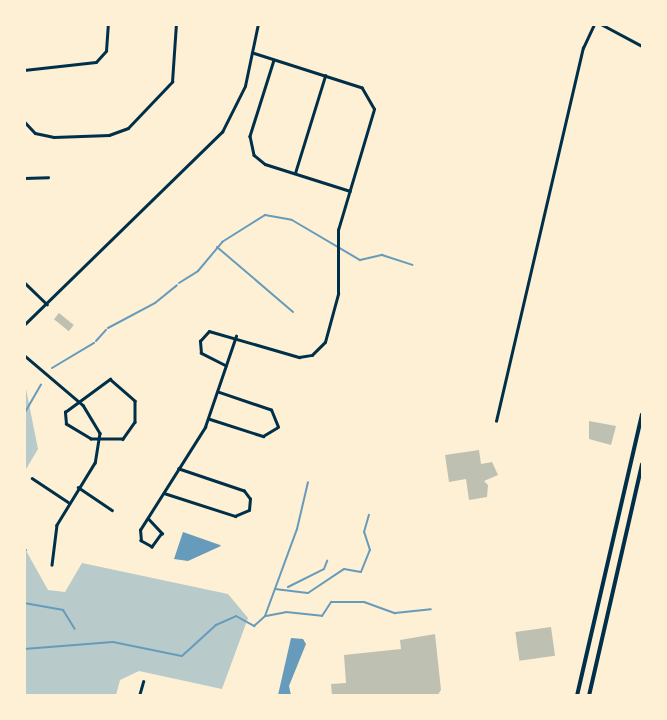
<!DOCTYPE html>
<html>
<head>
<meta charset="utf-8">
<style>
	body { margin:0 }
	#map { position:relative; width:667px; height:720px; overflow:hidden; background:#fdf0d5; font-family:Mulish,sans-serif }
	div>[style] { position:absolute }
	.green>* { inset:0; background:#b9caca }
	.water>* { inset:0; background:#669bbc }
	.stream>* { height:2px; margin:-1px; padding:0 1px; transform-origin:1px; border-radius:1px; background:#669bbc }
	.building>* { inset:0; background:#bec0b2; transform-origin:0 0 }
	.minor>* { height:2.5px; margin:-1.25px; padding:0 1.25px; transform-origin:1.25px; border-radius:1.25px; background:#003049 }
	.tertiary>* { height:2.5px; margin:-1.25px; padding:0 1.25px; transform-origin:1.25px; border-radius:1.25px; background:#003049 }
	.trunk>* { height:3.5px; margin:-1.75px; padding:0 1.75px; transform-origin:1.75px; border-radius:1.75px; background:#003049 }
	span { translate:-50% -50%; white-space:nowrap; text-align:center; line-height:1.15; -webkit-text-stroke:7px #fdf0d5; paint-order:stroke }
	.frame { position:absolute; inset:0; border:26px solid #fdf0d5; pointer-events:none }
</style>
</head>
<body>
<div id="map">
	<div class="green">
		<div style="clip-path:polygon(24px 379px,38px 449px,25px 471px,24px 471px)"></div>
		<div style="clip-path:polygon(24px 547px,48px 590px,65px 592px,82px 563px,228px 594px,248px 618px,222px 689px,139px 671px,120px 680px,116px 695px,25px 695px)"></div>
	</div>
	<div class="water">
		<div style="clip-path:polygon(183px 532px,220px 545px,221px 546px,188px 561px,174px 559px)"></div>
		<div style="clip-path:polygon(291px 638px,303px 639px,306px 644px,289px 686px,291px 695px,278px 695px)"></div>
	</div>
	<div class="stream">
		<div style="left:217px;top:247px;width:100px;rotate:40.5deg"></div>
		<div style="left:179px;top:283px;width:22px;rotate:-32deg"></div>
		<div style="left:198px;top:271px;width:38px;rotate:-50deg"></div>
		<div style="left:222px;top:242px;width:51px;rotate:-32.1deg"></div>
		<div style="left:265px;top:215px;width:27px;rotate:10deg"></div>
		<div style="left:292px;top:220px;width:79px;rotate:30.5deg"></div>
		<div style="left:360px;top:260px;width:23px;rotate:-13deg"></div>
		<div style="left:382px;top:255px;width:32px;rotate:18deg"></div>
		<div style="left:108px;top:328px;width:53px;rotate:-28deg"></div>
		<div style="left:155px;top:303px;width:28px;rotate:-39deg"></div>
		<div style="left:96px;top:341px;width:15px;rotate:-48deg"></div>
		<div style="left:52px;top:368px;width:49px;rotate:-30.8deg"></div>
		<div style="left:24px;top:414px;width:34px;rotate:-60deg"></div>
		<div style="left:24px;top:548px;width:3px;rotate:45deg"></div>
		<div style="left:288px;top:587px;width:40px;rotate:-26.6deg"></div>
		<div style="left:324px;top:569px;width:9px;rotate:-69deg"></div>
		<div style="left:275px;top:589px;width:33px;rotate:7deg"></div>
		<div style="left:308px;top:593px;width:43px;rotate:-33.7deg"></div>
		<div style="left:344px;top:569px;width:17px;rotate:10deg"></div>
		<div style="left:361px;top:572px;width:24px;rotate:-68deg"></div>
		<div style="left:370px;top:550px;width:19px;rotate:-108deg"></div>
		<div style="left:364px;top:532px;width:18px;rotate:-74deg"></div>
		<div style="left:24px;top:603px;width:40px;rotate:10deg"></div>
		<div style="left:63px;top:610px;width:22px;rotate:58deg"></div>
		<div style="left:266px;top:616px;width:20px;rotate:-11deg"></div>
		<div style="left:286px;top:612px;width:36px;rotate:6deg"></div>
		<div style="left:322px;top:616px;width:17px;rotate:-57deg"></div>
		<div style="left:331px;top:602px;width:33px"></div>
		<div style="left:364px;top:602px;width:33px;rotate:20deg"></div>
		<div style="left:395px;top:613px;width:36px;rotate:-6deg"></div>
		<div style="left:24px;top:649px;width:89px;rotate:-4.5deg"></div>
		<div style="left:113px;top:642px;width:70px;rotate:11.5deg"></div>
		<div style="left:182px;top:656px;width:46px;rotate:-42.4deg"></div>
		<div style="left:216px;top:625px;width:22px;rotate:-24deg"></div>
		<div style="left:236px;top:616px;width:21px;rotate:29deg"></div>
		<div style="left:254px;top:626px;width:15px;rotate:-42deg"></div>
		<div style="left:265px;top:616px;width:93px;rotate:-69.8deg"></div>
		<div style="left:297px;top:529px;width:48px;rotate:-76.8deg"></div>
	</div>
	<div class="building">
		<div style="left:59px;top:313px;width:19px;height:8px;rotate:39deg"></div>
		<div style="clip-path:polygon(589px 421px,616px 426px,611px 445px,589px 439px)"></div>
		<div style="clip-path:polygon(479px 450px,481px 464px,492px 462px,498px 475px,484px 481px,488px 485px,487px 497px,469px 500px,466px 479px,449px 482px,445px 455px)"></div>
		<div style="left:551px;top:627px;width:29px;height:36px;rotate:82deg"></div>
		<div style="clip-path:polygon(435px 634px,441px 690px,437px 696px,332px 696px,331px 684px,346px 683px,344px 655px,401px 649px,400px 640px)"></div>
	</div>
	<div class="minor">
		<div style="left:274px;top:60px;width:80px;rotate:107.5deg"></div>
		<div style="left:250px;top:136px;width:19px;rotate:78deg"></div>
		<div style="left:254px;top:155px;width:14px;rotate:39deg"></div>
		<div style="left:265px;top:164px;width:89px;rotate:17.6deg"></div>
		<div style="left:24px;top:70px;width:72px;rotate:-6.3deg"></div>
		<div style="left:96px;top:62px;width:15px;rotate:-48deg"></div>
		<div style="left:106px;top:51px;width:27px;rotate:-86deg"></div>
		<div style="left:24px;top:121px;width:16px;rotate:47deg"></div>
		<div style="left:35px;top:133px;width:19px;rotate:12deg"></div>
		<div style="left:54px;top:137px;width:55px;rotate:-2.1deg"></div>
		<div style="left:109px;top:135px;width:20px;rotate:-20deg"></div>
		<div style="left:128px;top:128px;width:64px;rotate:-46.3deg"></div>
		<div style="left:172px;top:82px;width:58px;rotate:-86.1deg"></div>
		<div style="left:295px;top:173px;width:102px;rotate:-72.8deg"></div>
		<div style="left:24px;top:178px;width:24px;rotate:-2deg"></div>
		<div style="left:24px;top:282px;width:32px;rotate:44deg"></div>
		<div style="left:24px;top:355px;width:77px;rotate:40.3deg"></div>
		<div style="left:83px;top:405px;width:33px;rotate:59deg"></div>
		<div style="left:100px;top:433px;width:30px;rotate:99deg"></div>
		<div style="left:95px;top:463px;width:73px;rotate:121.5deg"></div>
		<div style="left:57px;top:525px;width:40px;rotate:97.1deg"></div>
		<div style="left:226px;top:366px;width:28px;rotate:-153deg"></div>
		<div style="left:201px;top:353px;width:12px;rotate:-95deg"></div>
		<div style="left:200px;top:341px;width:13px;rotate:-48deg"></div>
		<div style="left:209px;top:331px;width:94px;rotate:16.1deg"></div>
		<div style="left:299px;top:357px;width:13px;rotate:-9deg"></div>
		<div style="left:312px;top:355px;width:18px;rotate:-45deg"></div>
		<div style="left:325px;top:342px;width:50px;rotate:-74.8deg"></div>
		<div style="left:338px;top:294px;width:64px;rotate:-90deg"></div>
		<div style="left:338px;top:230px;width:126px;rotate:-73.4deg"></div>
		<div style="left:374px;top:109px;width:24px;rotate:-120deg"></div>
		<div style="left:362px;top:88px;width:115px;rotate:-162.3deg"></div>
		<div style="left:110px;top:379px;width:33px;rotate:41deg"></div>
		<div style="left:135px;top:401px;width:21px;rotate:90deg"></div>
		<div style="left:135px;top:422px;width:21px;rotate:125deg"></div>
		<div style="left:123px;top:439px;width:32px;rotate:180deg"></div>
		<div style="left:91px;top:439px;width:29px;rotate:-149deg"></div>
		<div style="left:66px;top:424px;width:12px;rotate:-95deg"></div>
		<div style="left:65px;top:412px;width:56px;rotate:-36.3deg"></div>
		<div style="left:210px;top:419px;width:56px;rotate:17.8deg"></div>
		<div style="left:263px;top:436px;width:17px;rotate:-31deg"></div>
		<div style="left:278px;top:427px;width:18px;rotate:-112deg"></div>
		<div style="left:271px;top:410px;width:56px;rotate:-161.2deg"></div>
		<div style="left:496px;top:421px;width:383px;rotate:-76.9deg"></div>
		<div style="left:583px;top:48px;width:26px;rotate:-65deg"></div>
		<div style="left:32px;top:478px;width:43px;rotate:33.7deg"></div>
		<div style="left:78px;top:487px;width:41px;rotate:34.1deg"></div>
		<div style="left:164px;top:493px;width:75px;rotate:17.9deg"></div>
		<div style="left:235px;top:516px;width:15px;rotate:-23deg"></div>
		<div style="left:249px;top:510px;width:11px;rotate:-85deg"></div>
		<div style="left:250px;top:499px;width:10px;rotate:-127deg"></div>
		<div style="left:244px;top:491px;width:69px;rotate:-161.3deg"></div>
		<div style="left:148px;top:518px;width:21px;rotate:47deg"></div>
		<div style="left:162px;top:533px;width:17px;rotate:126deg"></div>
		<div style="left:152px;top:547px;width:13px;rotate:-151deg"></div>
		<div style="left:141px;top:541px;width:11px;rotate:-95deg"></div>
		<div style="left:140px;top:530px;width:122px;rotate:-57.7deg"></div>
		<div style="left:205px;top:427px;width:96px;rotate:-71.2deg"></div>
		<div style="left:139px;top:696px;width:15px;rotate:-74deg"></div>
	</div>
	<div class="tertiary">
		<div style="left:601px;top:24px;width:47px;rotate:28.2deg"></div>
		<div style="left:24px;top:325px;width:277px;rotate:-44.3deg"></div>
		<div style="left:222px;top:132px;width:51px;rotate:-63.4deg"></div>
		<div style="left:245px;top:86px;width:63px;rotate:-78.2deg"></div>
	</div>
	<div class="trunk">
		<div style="left:577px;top:696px;width:288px;rotate:-77deg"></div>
		<div style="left:589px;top:696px;width:237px;rotate:-77.1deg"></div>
	</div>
	<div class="frame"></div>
</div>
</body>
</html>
